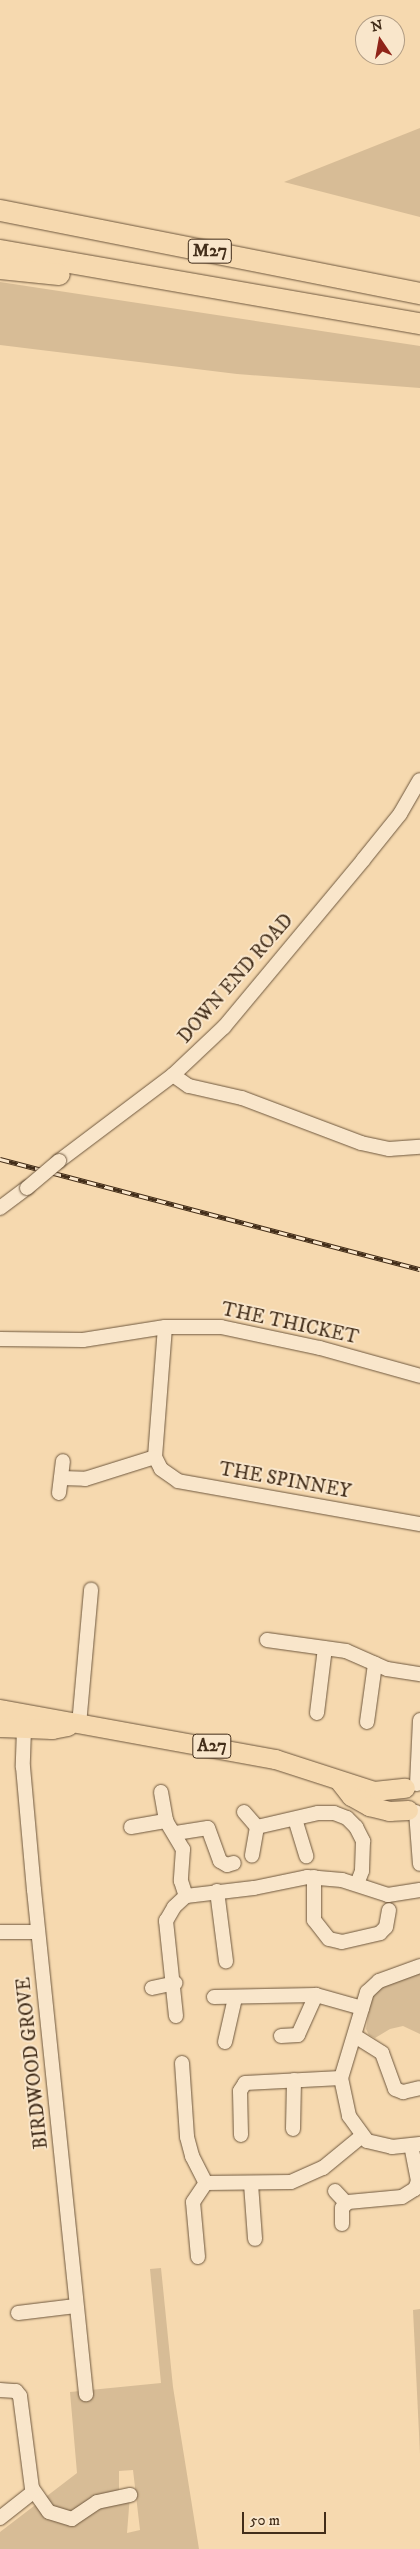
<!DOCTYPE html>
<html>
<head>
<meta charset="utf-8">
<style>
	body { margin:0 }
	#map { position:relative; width:420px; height:2549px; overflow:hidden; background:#f6d9af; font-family:"IM FELL DW Pica",serif }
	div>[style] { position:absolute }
	.green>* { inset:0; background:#d7bc96 }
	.roads { filter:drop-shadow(0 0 1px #6f583e) drop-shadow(0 0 1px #6f583e) }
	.minor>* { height:14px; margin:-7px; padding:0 7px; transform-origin:7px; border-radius:7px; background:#f9e6cb }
	.major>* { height:19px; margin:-9.5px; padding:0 9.5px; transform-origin:9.5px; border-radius:9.5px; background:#f6d9af }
	.highway>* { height:21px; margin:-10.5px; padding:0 10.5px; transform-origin:10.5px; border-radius:10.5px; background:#f6d9af }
	.rail>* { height:5px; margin-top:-2.5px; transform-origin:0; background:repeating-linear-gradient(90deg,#f9e6cb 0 9px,#422d19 0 18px); box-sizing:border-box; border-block:1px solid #422d19 }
	.bridges { filter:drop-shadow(0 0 1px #6f583e) drop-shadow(0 0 1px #6f583e) }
	.minor-bridge>* { height:14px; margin:-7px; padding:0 7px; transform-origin:7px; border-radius:7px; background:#f9e6cb }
	span { translate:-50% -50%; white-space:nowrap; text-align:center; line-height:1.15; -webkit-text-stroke:4px #f9e6cb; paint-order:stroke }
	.shield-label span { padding:1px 4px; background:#f9e6cb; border:1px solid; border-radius:4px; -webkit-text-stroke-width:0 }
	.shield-label { font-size:18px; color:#422d19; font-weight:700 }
	.street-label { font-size:19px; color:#422d19 }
	.north { position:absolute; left:355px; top:15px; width:50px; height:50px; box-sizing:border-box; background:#f9e6cb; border:1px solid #b09c84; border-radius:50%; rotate:348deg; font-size:14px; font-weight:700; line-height:20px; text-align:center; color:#422d19 }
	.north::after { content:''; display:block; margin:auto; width:18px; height:22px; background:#8f2418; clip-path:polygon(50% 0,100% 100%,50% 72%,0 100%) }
	.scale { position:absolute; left:242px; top:2512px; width:84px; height:22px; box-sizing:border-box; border:2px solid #422d19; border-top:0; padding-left:6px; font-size:15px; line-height:18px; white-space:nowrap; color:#422d19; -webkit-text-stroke:4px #f9e6cb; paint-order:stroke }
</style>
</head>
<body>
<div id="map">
	<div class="green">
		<div style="clip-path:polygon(420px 128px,420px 217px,284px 182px)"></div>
		<div style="clip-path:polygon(0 282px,420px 346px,420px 388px,237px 374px,0 345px)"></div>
		<div style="clip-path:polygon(420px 1970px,420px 2034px,403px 2026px,390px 2029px,375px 2038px,369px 2035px,366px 2029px,371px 1999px,377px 1990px)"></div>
		<div style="clip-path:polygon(evenodd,161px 2268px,173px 2387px,199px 2549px,0 2549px,0 2532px,77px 2473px,70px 2392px,161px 2383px,150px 2269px,161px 2268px,133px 2470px,140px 2530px,127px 2533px,130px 2495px,119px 2491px,119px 2471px,133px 2470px)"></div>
		<div style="clip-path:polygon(420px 2309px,420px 2454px,413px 2310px)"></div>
	</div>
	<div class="roads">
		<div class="minor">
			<div style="left:173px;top:1075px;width:19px;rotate:35deg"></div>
			<div style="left:189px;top:1086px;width:54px;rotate:12.8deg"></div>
			<div style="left:242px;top:1098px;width:127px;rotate:20.7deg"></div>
			<div style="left:361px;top:1143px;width:29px;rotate:12deg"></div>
			<div style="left:389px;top:1149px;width:31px;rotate:-4deg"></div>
			<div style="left:59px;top:1161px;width:143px;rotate:-37deg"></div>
			<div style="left:173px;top:1075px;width:70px;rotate:-43.3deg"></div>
			<div style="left:224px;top:1027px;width:217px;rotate:-50.2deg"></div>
			<div style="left:363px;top:860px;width:59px;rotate:-51.2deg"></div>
			<div style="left:400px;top:814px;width:39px;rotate:-60deg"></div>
			<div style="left:0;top:1208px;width:34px;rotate:-37deg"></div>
			<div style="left:0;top:1339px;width:83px;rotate:0.7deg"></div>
			<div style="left:83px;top:1340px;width:83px;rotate:-9deg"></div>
			<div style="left:165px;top:1327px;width:56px"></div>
			<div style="left:221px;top:1327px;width:101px;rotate:12deg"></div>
			<div style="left:320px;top:1348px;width:104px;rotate:15.6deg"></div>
			<div style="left:155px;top:1457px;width:130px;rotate:-85.6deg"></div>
			<div style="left:61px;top:1478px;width:24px;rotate:2deg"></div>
			<div style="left:85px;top:1479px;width:73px;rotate:-17.4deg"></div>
			<div style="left:155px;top:1457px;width:13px;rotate:63deg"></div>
			<div style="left:161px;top:1469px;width:21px;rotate:35deg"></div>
			<div style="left:178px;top:1481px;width:246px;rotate:10.1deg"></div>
			<div style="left:59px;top:1493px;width:32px;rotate:-83deg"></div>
			<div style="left:267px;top:1640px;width:80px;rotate:7.9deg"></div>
			<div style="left:346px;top:1651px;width:45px;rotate:23.7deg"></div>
			<div style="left:387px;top:1669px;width:33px;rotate:9deg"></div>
			<div style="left:317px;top:1713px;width:65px;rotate:-83deg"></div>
			<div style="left:367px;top:1722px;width:59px;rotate:-82.1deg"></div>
			<div style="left:79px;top:1725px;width:136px;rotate:-84.9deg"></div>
			<div style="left:24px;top:1729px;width:38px;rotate:92deg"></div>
			<div style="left:23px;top:1767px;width:123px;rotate:84.9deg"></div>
			<div style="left:34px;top:1890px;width:507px;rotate:84.11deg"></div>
			<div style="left:417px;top:1784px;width:64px;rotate:-87.3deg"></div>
			<div style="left:161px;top:1792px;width:29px;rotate:80deg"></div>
			<div style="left:166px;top:1821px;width:33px;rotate:59deg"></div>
			<div style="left:183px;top:1849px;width:32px;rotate:94deg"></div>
			<div style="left:181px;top:1881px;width:16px;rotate:72deg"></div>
			<div style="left:244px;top:1812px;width:20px;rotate:49deg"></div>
			<div style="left:257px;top:1827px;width:29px;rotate:100deg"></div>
			<div style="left:416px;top:1812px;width:52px;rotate:85.6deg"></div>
			<div style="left:295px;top:1819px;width:39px;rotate:73deg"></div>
			<div style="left:131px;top:1827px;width:36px;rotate:-10deg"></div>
			<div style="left:257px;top:1827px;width:63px;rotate:-12.9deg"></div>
			<div style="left:318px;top:1813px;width:16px"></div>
			<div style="left:334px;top:1813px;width:14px;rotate:21deg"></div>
			<div style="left:347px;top:1818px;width:13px;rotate:45deg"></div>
			<div style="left:356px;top:1827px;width:16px;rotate:63deg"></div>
			<div style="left:363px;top:1841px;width:30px;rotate:92deg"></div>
			<div style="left:362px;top:1871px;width:14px;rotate:111deg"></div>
			<div style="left:176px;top:1833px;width:32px;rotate:-9deg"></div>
			<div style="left:208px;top:1828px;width:35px;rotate:70deg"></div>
			<div style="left:220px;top:1861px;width:8px;rotate:30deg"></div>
			<div style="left:227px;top:1865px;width:7px;rotate:-16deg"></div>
			<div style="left:314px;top:1877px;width:43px;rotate:90deg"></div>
			<div style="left:314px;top:1920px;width:24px;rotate:52deg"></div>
			<div style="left:329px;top:1939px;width:13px;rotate:13deg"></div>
			<div style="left:342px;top:1942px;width:39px;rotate:-13deg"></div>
			<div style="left:380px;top:1933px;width:8px;rotate:-45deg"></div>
			<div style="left:386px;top:1927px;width:17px;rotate:-80deg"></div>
			<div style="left:217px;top:1891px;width:71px;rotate:82.7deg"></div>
			<div style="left:0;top:1932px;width:38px"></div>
			<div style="left:420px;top:1966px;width:44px;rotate:159.9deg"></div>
			<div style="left:379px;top:1981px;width:16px;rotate:137deg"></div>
			<div style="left:367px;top:1992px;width:90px;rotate:106.8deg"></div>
			<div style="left:341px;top:2078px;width:39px;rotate:78deg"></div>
			<div style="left:349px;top:2116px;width:31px;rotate:54deg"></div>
			<div style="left:367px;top:2141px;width:26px;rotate:13deg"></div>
			<div style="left:392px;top:2147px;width:28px;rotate:-6deg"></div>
			<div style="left:152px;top:1988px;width:24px;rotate:-12deg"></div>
			<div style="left:214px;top:1997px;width:102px;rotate:-1.1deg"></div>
			<div style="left:316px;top:1995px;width:48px;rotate:15.8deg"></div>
			<div style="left:176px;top:2016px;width:96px;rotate:-96deg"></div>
			<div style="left:166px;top:1921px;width:16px;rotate:-60deg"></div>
			<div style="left:174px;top:1907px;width:16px;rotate:-43deg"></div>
			<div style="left:186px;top:1896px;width:68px;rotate:-6.7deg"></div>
			<div style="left:254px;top:1888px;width:54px;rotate:-11.7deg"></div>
			<div style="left:307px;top:1877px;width:35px;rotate:5deg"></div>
			<div style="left:342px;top:1880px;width:48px;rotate:18.1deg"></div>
			<div style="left:388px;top:1895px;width:32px;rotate:-9deg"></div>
			<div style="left:281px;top:2036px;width:17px;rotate:-3deg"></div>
			<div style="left:298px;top:2035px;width:44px;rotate:-65.8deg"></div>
			<div style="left:355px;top:2036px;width:32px;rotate:32deg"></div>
			<div style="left:382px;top:2053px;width:38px;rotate:70deg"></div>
			<div style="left:395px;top:2089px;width:9px;rotate:21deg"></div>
			<div style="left:403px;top:2092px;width:17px;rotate:-13deg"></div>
			<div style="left:225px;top:2042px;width:45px;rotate:-77.2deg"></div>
			<div style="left:182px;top:2063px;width:74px;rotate:86.1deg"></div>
			<div style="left:187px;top:2137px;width:20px;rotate:75deg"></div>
			<div style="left:192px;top:2156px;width:30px;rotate:63deg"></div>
			<div style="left:293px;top:2129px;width:49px;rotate:-88.8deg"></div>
			<div style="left:241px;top:2135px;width:44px;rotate:-91.3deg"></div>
			<div style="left:240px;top:2091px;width:9px;rotate:-58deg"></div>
			<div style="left:245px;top:2083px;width:96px;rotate:-3deg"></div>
			<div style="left:251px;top:2184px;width:55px;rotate:85.8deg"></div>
			<div style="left:335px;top:2191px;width:16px;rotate:47deg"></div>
			<div style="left:342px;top:2224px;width:16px;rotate:-90deg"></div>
			<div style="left:342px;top:2208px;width:8px;rotate:-45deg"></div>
			<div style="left:348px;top:2202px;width:54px;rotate:-5.3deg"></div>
			<div style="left:402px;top:2197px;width:15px;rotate:-32deg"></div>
			<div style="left:415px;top:2189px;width:9px;rotate:-69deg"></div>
			<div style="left:418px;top:2181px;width:36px;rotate:-101deg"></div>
			<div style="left:198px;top:2257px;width:55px;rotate:-95.2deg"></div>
			<div style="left:193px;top:2202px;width:23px;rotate:-56deg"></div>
			<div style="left:206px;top:2183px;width:85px;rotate:-0.7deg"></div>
			<div style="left:291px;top:2182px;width:35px;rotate:-24deg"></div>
			<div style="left:323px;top:2168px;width:50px;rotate:-39.4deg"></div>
			<div style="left:18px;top:2313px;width:58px;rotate:-6.9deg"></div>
			<div style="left:0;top:2390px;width:16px;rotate:4deg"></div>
			<div style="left:16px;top:2391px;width:6px;rotate:51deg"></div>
			<div style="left:20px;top:2396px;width:93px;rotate:82.6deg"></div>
			<div style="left:32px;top:2488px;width:29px;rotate:55deg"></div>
			<div style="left:49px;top:2512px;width:24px;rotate:17deg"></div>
			<div style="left:72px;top:2519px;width:30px;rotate:-34deg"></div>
			<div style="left:97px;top:2502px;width:34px;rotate:-12deg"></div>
			<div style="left:0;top:2518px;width:42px;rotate:-38.2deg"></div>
		</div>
		<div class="major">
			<div style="left:0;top:1709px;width:280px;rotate:10.3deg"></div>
			<div style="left:275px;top:1759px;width:104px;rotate:17.9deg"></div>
			<div style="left:374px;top:1791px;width:31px;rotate:-6deg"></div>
			<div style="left:0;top:1727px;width:52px;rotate:2.2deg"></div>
			<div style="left:52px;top:1729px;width:16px;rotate:-11deg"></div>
			<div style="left:340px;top:1782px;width:18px;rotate:52deg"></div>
			<div style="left:351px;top:1796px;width:21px;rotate:29deg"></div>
			<div style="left:369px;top:1806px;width:21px;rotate:14deg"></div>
			<div style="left:389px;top:1811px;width:19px;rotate:-3deg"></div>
		</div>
		<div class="highway">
			<div style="left:0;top:210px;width:428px;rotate:11.2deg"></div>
			<div style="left:0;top:250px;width:426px;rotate:9.9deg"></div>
			<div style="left:0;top:268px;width:59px;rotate:5.8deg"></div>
		</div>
	</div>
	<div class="rail">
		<div style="left:0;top:1159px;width:434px;rotate:14.7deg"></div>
	</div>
	<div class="bridges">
		<div class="minor-bridge">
			<div style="left:27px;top:1188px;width:42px;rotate:-40.2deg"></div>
		</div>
	</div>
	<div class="shield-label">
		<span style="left:210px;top:251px">M27</span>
		<span style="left:212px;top:1746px">A27</span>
	</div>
	<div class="street-label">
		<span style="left:236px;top:979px;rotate:-49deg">DOWN END ROAD</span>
		<span style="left:290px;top:1324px;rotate:12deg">THE THICKET</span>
		<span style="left:285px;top:1481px;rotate:10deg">THE SPINNEY</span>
		<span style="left:33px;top:2063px;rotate:-96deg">BIRDWOOD GROVE</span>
	</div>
	<div class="north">N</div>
	<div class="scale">50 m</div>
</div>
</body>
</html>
